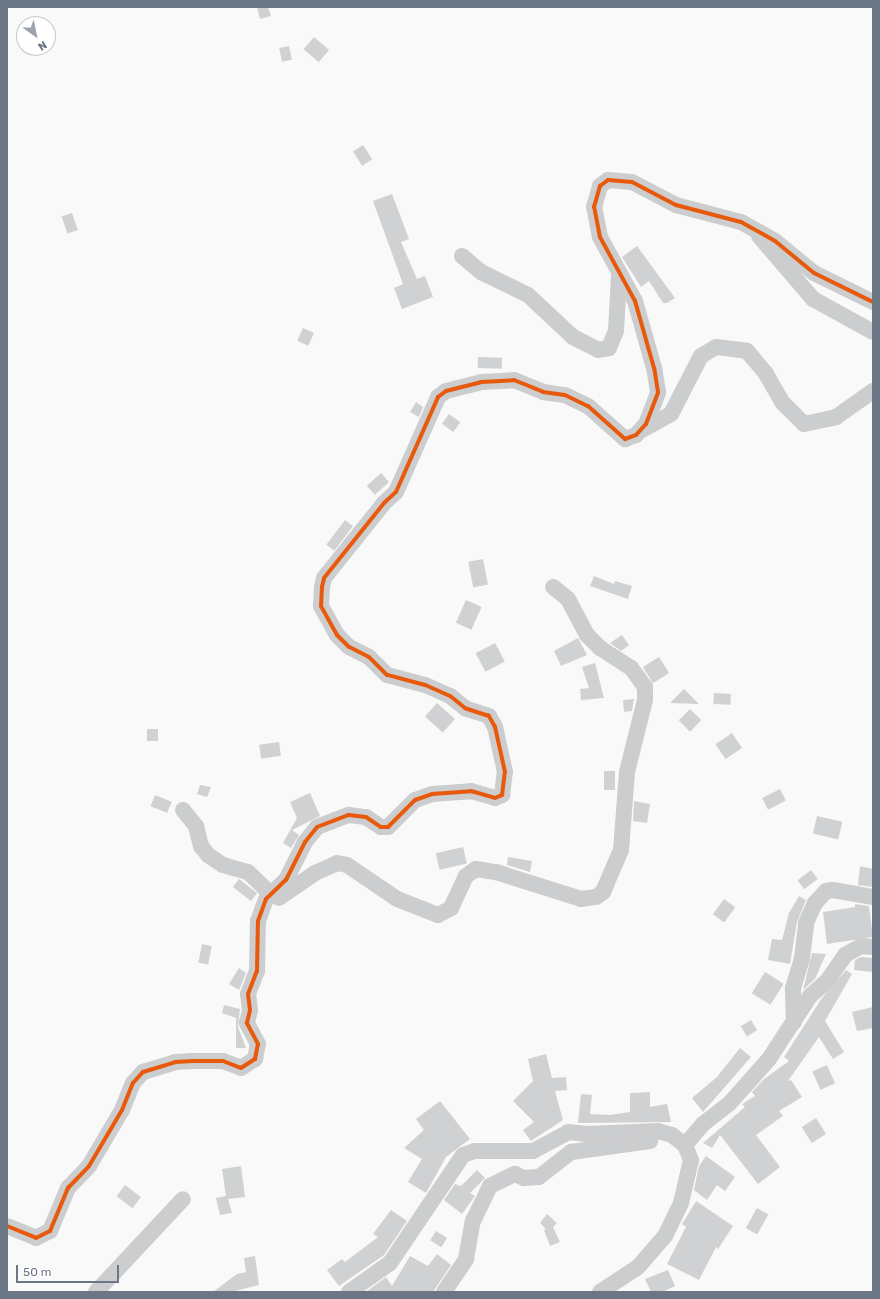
<!DOCTYPE html>
<html>
<head>
<meta charset="utf-8">
<style>
	body { margin:0 }
	#map { position:relative; width:880px; height:1299px; overflow:hidden; background:#f9f9f9; font-family:Rubik,sans-serif }
	div>[style] { position:absolute }
	.building>* { inset:0; background:#d0d1d2; transform-origin:0 0 }
	.street>* { height:16px; margin:-8px; padding:0 8px; transform-origin:8px; border-radius:8px; background:#cccdce }
	.cycleway>* { height:4px; margin:-2px; padding:0 2px; transform-origin:2px; border-radius:2px; background:#e8590c }
	span { translate:-50% -50%; white-space:nowrap; text-align:center; line-height:1.15; -webkit-text-stroke:4px #fff; paint-order:stroke }
	.frame { position:absolute; inset:0; border:8px solid #6c7786; pointer-events:none }
	.north { position:absolute; left:16px; top:16px; width:40px; height:40px; box-sizing:border-box; background:#fff; border:1px solid #c4c9cf; border-radius:50%; rotate:147deg; font-size:11px; font-weight:700; line-height:16px; text-align:center; color:#6c7786 }
	.north::after { content:''; display:block; margin:auto; width:14px; height:18px; background:#9da4ae; clip-path:polygon(50% 0,100% 100%,50% 72%,0 100%) }
	.scale { position:absolute; left:16px; top:1265px; width:103px; height:18px; box-sizing:border-box; border:2px solid #6c7786; border-top:0; padding-left:5px; font-size:12px; line-height:14px; white-space:nowrap; color:#6c7786; -webkit-text-stroke:3px #fff; paint-order:stroke }
</style>
</head>
<body>
<div id="map">
	<div class="building">
		<div style="clip-path:polygon(257px 7px,268px 7px,271px 16px,260px 19px)"></div>
		<div style="left:314px;top:37px;width:20px;height:16px;rotate:41deg"></div>
		<div style="left:289px;top:46px;width:14px;height:10px;rotate:78deg"></div>
		<div style="left:363px;top:145px;width:17px;height:12px;rotate:57deg"></div>
		<div style="clip-path:polygon(392px 194px,409px 239px,401px 242px,417px 279px,425px 276px,433px 297px,402px 309px,394px 288px,403px 284px,373px 201px)"></div>
		<div style="left:72px;top:213px;width:18px;height:11px;rotate:71deg"></div>
		<div style="clip-path:polygon(637px 246px,675px 298px,667px 303px,663px 303px,649px 281px,641px 287px,622px 257px)"></div>
		<div style="left:303px;top:328px;width:12px;height:14px;rotate:24deg"></div>
		<div style="left:478px;top:357px;width:24px;height:11px;rotate:2deg"></div>
		<div style="clip-path:polygon(416px 402px,423px 407px,419px 417px,410px 412px)"></div>
		<div style="left:449px;top:414px;width:14px;height:12px;rotate:36deg"></div>
		<div style="left:381px;top:473px;width:12px;height:19px;rotate:48deg"></div>
		<div style="left:345px;top:520px;width:10px;height:31px;rotate:37deg"></div>
		<div style="left:483px;top:559px;width:26px;height:15px;rotate:79deg"></div>
		<div style="clip-path:polygon(594px 576px,614px 584px,615px 581px,632px 586px,628px 599px,590px 586px)"></div>
		<div style="left:466px;top:600px;width:17px;height:25px;rotate:24deg"></div>
		<div style="clip-path:polygon(622px 635px,629px 645px,621px 651px,610px 643px)"></div>
		<div style="clip-path:polygon(578px 638px,587px 655px,561px 666px,554px 651px)"></div>
		<div style="left:495px;top:643px;width:21px;height:22px;rotate:62deg"></div>
		<div style="left:659px;top:657px;width:19px;height:19px;rotate:58deg"></div>
		<div style="clip-path:polygon(595px 663px,604px 698px,581px 700px,580px 689px,589px 688px,582px 667px)"></div>
		<div style="clip-path:polygon(684px 689px,699px 704px,670px 703px)"></div>
		<div style="left:714px;top:693px;width:17px;height:11px;rotate:3deg"></div>
		<div style="clip-path:polygon(634px 699px,632px 711px,624px 712px,623px 700px)"></div>
		<div style="left:437px;top:703px;width:24px;height:18px;rotate:42deg"></div>
		<div style="left:690px;top:709px;width:16px;height:16px;rotate:45deg"></div>
		<div style="left:158px;top:729px;width:12px;height:11px;rotate:90deg"></div>
		<div style="left:732px;top:733px;width:18px;height:20px;rotate:56deg"></div>
		<div style="left:279px;top:742px;width:14px;height:20px;rotate:82deg"></div>
		<div style="left:615px;top:771px;width:19px;height:11px;rotate:90deg"></div>
		<div style="clip-path:polygon(200px 785px,211px 787px,207px 797px,197px 794px)"></div>
		<div style="left:780px;top:789px;width:13px;height:20px;rotate:63deg"></div>
		<div style="clip-path:polygon(310px 793px,320px 816px,292px 830px,299px 835px,291px 848px,283px 843px,297px 818px,290px 802px)"></div>
		<div style="left:155px;top:795px;width:18px;height:12px;rotate:22deg"></div>
		<div style="clip-path:polygon(634px 801px,650px 804px,647px 823px,633px 821px)"></div>
		<div style="left:817px;top:816px;width:26px;height:18px;rotate:13deg"></div>
		<div style="left:463px;top:847px;width:17px;height:28px;rotate:77deg"></div>
		<div style="clip-path:polygon(508px 857px,532px 861px,530px 872px,507px 865px)"></div>
		<div style="clip-path:polygon(860px 866px,873px 869px,873px 887px,858px 885px)"></div>
		<div style="left:811px;top:870px;width:11px;height:17px;rotate:52deg"></div>
		<div style="left:239px;top:879px;width:23px;height:10px;rotate:38deg"></div>
		<div style="clip-path:polygon(799px 896px,806px 900px,797px 922px,790px 964px,768px 960px,772px 939px,782px 940px,789px 913px)"></div>
		<div style="left:724px;top:899px;width:14px;height:19px;rotate:36deg"></div>
		<div style="clip-path:polygon(855px 904px,869px 906px,873px 937px,827px 944px,823px 912px,855px 907px)"></div>
		<div style="left:202px;top:944px;width:10px;height:19px;rotate:11deg"></div>
		<div style="clip-path:polygon(812px 953px,826px 954px,815px 979px,803px 990px)"></div>
		<div style="clip-path:polygon(861px 957px,873px 958px,873px 972px,854px 970px,855px 960px)"></div>
		<div style="clip-path:polygon(239px 968px,246px 973px,239px 990px,229px 984px)"></div>
		<div style="clip-path:polygon(846px 970px,852px 974px,825px 1021px,844px 1052px,833px 1059px,819px 1037px,788px 1081px,791px 1080px,802px 1097px,779px 1111px,783px 1116px,756px 1135px,780px 1167px,758px 1184px,720px 1135px,712px 1148px,703px 1143px,745px 1107px,742px 1104px,755px 1096px,752px 1092px,764px 1079px,789px 1061px,784px 1057px,822px 998px)"></div>
		<div style="left:765px;top:972px;width:22px;height:25px;rotate:32deg"></div>
		<div style="clip-path:polygon(224px 1005px,240px 1009px,238px 1027px,246px 1048px,236px 1048px,236px 1018px,222px 1013px)"></div>
		<div style="clip-path:polygon(873px 1007px,873px 1028px,857px 1031px,852px 1012px)"></div>
		<div style="left:751px;top:1020px;width:12px;height:12px;rotate:59deg"></div>
		<div style="clip-path:polygon(740px 1048px,751px 1057px,703px 1112px,692px 1098px,717px 1077px)"></div>
		<div style="clip-path:polygon(546px 1054px,552px 1078px,566px 1077px,567px 1090px,555px 1091px,563px 1120px,531px 1141px,523px 1130px,534px 1122px,513px 1101px,533px 1081px,528px 1059px)"></div>
		<div style="left:827px;top:1065px;width:20px;height:16px;rotate:66deg"></div>
		<div style="clip-path:polygon(650px 1092px,650px 1107px,667px 1104px,671px 1122px,578px 1123px,581px 1094px,592px 1095px,590px 1114px,610px 1115px,630px 1112px,630px 1093px)"></div>
		<div style="clip-path:polygon(440px 1101px,470px 1139px,446px 1157px,426px 1193px,408px 1182px,422px 1159px,404px 1148px,424px 1130px,416px 1119px)"></div>
		<div style="left:816px;top:1118px;width:19px;height:17px;rotate:58deg"></div>
		<div style="clip-path:polygon(706px 1156px,735px 1177px,725px 1191px,717px 1185px,707px 1200px,694px 1190px,699px 1166px)"></div>
		<div style="clip-path:polygon(241px 1166px,245px 1197px,228px 1199px,232px 1213px,220px 1215px,216px 1198px,226px 1196px,222px 1169px)"></div>
		<div style="clip-path:polygon(477px 1170px,485px 1178px,470px 1193px,475px 1196px,462px 1214px,444px 1200px,455px 1184px,461px 1186px)"></div>
		<div style="left:125px;top:1185px;width:20px;height:14px;rotate:37deg"></div>
		<div style="clip-path:polygon(696px 1201px,733px 1226px,718px 1249px,716px 1247px,699px 1280px,667px 1264px,686px 1227px,682px 1224px)"></div>
		<div style="left:757px;top:1208px;width:13px;height:23px;rotate:29deg"></div>
		<div style="clip-path:polygon(391px 1210px,407px 1221px,384px 1255px,339px 1286px,327px 1270px,342px 1259px,345px 1262px,378px 1237px,373px 1234px)"></div>
		<div style="clip-path:polygon(547px 1214px,557px 1223px,553px 1227px,560px 1242px,550px 1246px,544px 1230px,546px 1229px,540px 1223px)"></div>
		<div style="left:436px;top:1231px;width:13px;height:11px;rotate:32deg"></div>
		<div style="clip-path:polygon(437px 1254px,451px 1265px,433px 1292px,367px 1291px,386px 1277px,392px 1286px,410px 1256px,428px 1266px)"></div>
		<div style="clip-path:polygon(255px 1256px,259px 1285px,231px 1292px,213px 1292px,237px 1274px,246px 1272px,244px 1258px)"></div>
		<div style="clip-path:polygon(668px 1270px,675px 1286px,662px 1292px,651px 1292px,645px 1279px)"></div>
	</div>
	<div class="street">
		<div style="left:759px;top:236px;width:83px;rotate:49.4deg"></div>
		<div style="left:813px;top:299px;width:68px;rotate:28.8deg"></div>
		<div style="left:462px;top:256px;width:25px;rotate:40deg"></div>
		<div style="left:481px;top:272px;width:52px;rotate:26.1deg"></div>
		<div style="left:528px;top:295px;width:62px;rotate:43deg"></div>
		<div style="left:573px;top:337px;width:28px;rotate:27deg"></div>
		<div style="left:598px;top:350px;width:11px;rotate:-10deg"></div>
		<div style="left:609px;top:348px;width:18px;rotate:-68deg"></div>
		<div style="left:616px;top:331px;width:56px;rotate:-86.9deg"></div>
		<div style="left:642px;top:430px;width:33px;rotate:-29deg"></div>
		<div style="left:671px;top:414px;width:65px;rotate:-62.7deg"></div>
		<div style="left:701px;top:356px;width:17px;rotate:-31deg"></div>
		<div style="left:716px;top:347px;width:31px;rotate:7deg"></div>
		<div style="left:747px;top:351px;width:30px;rotate:50deg"></div>
		<div style="left:766px;top:374px;width:32px;rotate:60deg"></div>
		<div style="left:782px;top:402px;width:31px;rotate:45deg"></div>
		<div style="left:804px;top:424px;width:33px;rotate:-12deg"></div>
		<div style="left:836px;top:417px;width:45px;rotate:-35.1deg"></div>
		<div style="left:183px;top:810px;width:21px;rotate:51deg"></div>
		<div style="left:196px;top:826px;width:21px;rotate:76deg"></div>
		<div style="left:201px;top:846px;width:11px;rotate:52deg"></div>
		<div style="left:208px;top:855px;width:18px;rotate:34deg"></div>
		<div style="left:223px;top:865px;width:26px;rotate:16deg"></div>
		<div style="left:248px;top:872px;width:32px;rotate:44deg"></div>
		<div style="left:279px;top:898px;width:44px;rotate:-34.8deg"></div>
		<div style="left:315px;top:873px;width:24px;rotate:-24deg"></div>
		<div style="left:337px;top:863px;width:10px;rotate:11deg"></div>
		<div style="left:347px;top:865px;width:60px;rotate:34.2deg"></div>
		<div style="left:397px;top:899px;width:44px;rotate:21.3deg"></div>
		<div style="left:438px;top:915px;width:15px;rotate:-28deg"></div>
		<div style="left:451px;top:908px;width:35px;rotate:-65deg"></div>
		<div style="left:466px;top:876px;width:12px;rotate:-35deg"></div>
		<div style="left:476px;top:869px;width:20px;rotate:9deg"></div>
		<div style="left:496px;top:872px;width:89px;rotate:17.6deg"></div>
		<div style="left:581px;top:899px;width:15px;rotate:-8deg"></div>
		<div style="left:596px;top:897px;width:9px;rotate:-36deg"></div>
		<div style="left:603px;top:892px;width:46px;rotate:-66.8deg"></div>
		<div style="left:621px;top:850px;width:78px;rotate:-85.6deg"></div>
		<div style="left:627px;top:772px;width:74px;rotate:-76deg"></div>
		<div style="left:645px;top:700px;width:13px;rotate:-90deg"></div>
		<div style="left:645px;top:687px;width:24px;rotate:-126deg"></div>
		<div style="left:631px;top:668px;width:37px;rotate:-147deg"></div>
		<div style="left:600px;top:648px;width:18px;rotate:-135deg"></div>
		<div style="left:587px;top:635px;width:41px;rotate:-117.8deg"></div>
		<div style="left:568px;top:599px;width:19px;rotate:-141deg"></div>
		<div style="left:794px;top:1022px;width:34px;rotate:-92deg"></div>
		<div style="left:793px;top:988px;width:31px;rotate:-73deg"></div>
		<div style="left:802px;top:958px;width:35px;rotate:-83deg"></div>
		<div style="left:806px;top:923px;width:22px;rotate:-66deg"></div>
		<div style="left:815px;top:903px;width:16px;rotate:-47deg"></div>
		<div style="left:826px;top:891px;width:7px;rotate:-8deg"></div>
		<div style="left:833px;top:890px;width:41px;rotate:9.9deg"></div>
		<div style="left:7px;top:1226px;width:31px;rotate:22deg"></div>
		<div style="left:36px;top:1238px;width:16px;rotate:-27deg"></div>
		<div style="left:50px;top:1231px;width:47px;rotate:-67.3deg"></div>
		<div style="left:68px;top:1188px;width:30px;rotate:-46deg"></div>
		<div style="left:89px;top:1166px;width:65px;rotate:-59.5deg"></div>
		<div style="left:122px;top:1110px;width:29px;rotate:-68deg"></div>
		<div style="left:133px;top:1083px;width:15px;rotate:-48deg"></div>
		<div style="left:143px;top:1072px;width:34px;rotate:-17deg"></div>
		<div style="left:175px;top:1062px;width:18px;rotate:-3deg"></div>
		<div style="left:193px;top:1061px;width:30px"></div>
		<div style="left:223px;top:1061px;width:19px;rotate:21deg"></div>
		<div style="left:241px;top:1068px;width:17px;rotate:-33deg"></div>
		<div style="left:255px;top:1059px;width:15px;rotate:-79deg"></div>
		<div style="left:258px;top:1044px;width:24px;rotate:-118deg"></div>
		<div style="left:247px;top:1023px;width:13px;rotate:-77deg"></div>
		<div style="left:250px;top:1010px;width:16px;rotate:-97deg"></div>
		<div style="left:248px;top:994px;width:25px;rotate:-69deg"></div>
		<div style="left:257px;top:971px;width:50px;rotate:-88.9deg"></div>
		<div style="left:258px;top:921px;width:23px;rotate:-70deg"></div>
		<div style="left:266px;top:899px;width:28px;rotate:-44deg"></div>
		<div style="left:286px;top:880px;width:42px;rotate:-63.4deg"></div>
		<div style="left:305px;top:842px;width:19px;rotate:-51deg"></div>
		<div style="left:317px;top:827px;width:34px;rotate:-21deg"></div>
		<div style="left:349px;top:815px;width:17px;rotate:7deg"></div>
		<div style="left:366px;top:817px;width:18px;rotate:34deg"></div>
		<div style="left:381px;top:827px;width:7px"></div>
		<div style="left:388px;top:827px;width:38px;rotate:-45deg"></div>
		<div style="left:415px;top:800px;width:18px;rotate:-19deg"></div>
		<div style="left:432px;top:794px;width:39px;rotate:-4deg"></div>
		<div style="left:471px;top:791px;width:25px;rotate:16deg"></div>
		<div style="left:495px;top:798px;width:8px;rotate:-23deg"></div>
		<div style="left:502px;top:795px;width:23px;rotate:-83deg"></div>
		<div style="left:505px;top:772px;width:46px;rotate:-102.5deg"></div>
		<div style="left:495px;top:727px;width:13px;rotate:-119deg"></div>
		<div style="left:489px;top:716px;width:25px;rotate:-162deg"></div>
		<div style="left:465px;top:708px;width:19px;rotate:-141deg"></div>
		<div style="left:450px;top:696px;width:27px;rotate:-156deg"></div>
		<div style="left:425px;top:685px;width:39px;rotate:-165deg"></div>
		<div style="left:387px;top:675px;width:25px;rotate:-135deg"></div>
		<div style="left:369px;top:657px;width:22px;rotate:-153deg"></div>
		<div style="left:349px;top:647px;width:17px;rotate:-135deg"></div>
		<div style="left:337px;top:635px;width:33px;rotate:-119deg"></div>
		<div style="left:321px;top:606px;width:19px;rotate:-87deg"></div>
		<div style="left:322px;top:587px;width:9px;rotate:-77deg"></div>
		<div style="left:324px;top:578px;width:96px;rotate:-51.3deg"></div>
		<div style="left:384px;top:503px;width:16px;rotate:-43deg"></div>
		<div style="left:396px;top:492px;width:104px;rotate:-66.1deg"></div>
		<div style="left:438px;top:397px;width:10px;rotate:-37deg"></div>
		<div style="left:446px;top:391px;width:36px;rotate:-14deg"></div>
		<div style="left:481px;top:382px;width:33px;rotate:-3deg"></div>
		<div style="left:514px;top:380px;width:31px;rotate:22deg"></div>
		<div style="left:543px;top:392px;width:22px;rotate:8deg"></div>
		<div style="left:565px;top:395px;width:25px;rotate:26deg"></div>
		<div style="left:588px;top:406px;width:50px;rotate:41.7deg"></div>
		<div style="left:625px;top:439px;width:12px;rotate:-20deg"></div>
		<div style="left:636px;top:435px;width:15px;rotate:-48deg"></div>
		<div style="left:646px;top:424px;width:34px;rotate:-69deg"></div>
		<div style="left:658px;top:392px;width:24px;rotate:-99deg"></div>
		<div style="left:654px;top:368px;width:70px;rotate:-105.8deg"></div>
		<div style="left:635px;top:301px;width:73px;rotate:-118.7deg"></div>
		<div style="left:600px;top:237px;width:31px;rotate:-101deg"></div>
		<div style="left:594px;top:207px;width:22px;rotate:-74deg"></div>
		<div style="left:600px;top:186px;width:10px;rotate:-37deg"></div>
		<div style="left:608px;top:180px;width:24px;rotate:5deg"></div>
		<div style="left:632px;top:182px;width:50px;rotate:27.6deg"></div>
		<div style="left:676px;top:205px;width:67px;rotate:14.7deg"></div>
		<div style="left:741px;top:222px;width:39px;rotate:29deg"></div>
		<div style="left:775px;top:241px;width:50px;rotate:39.4deg"></div>
		<div style="left:814px;top:273px;width:66px;rotate:26.2deg"></div>
		<div style="left:96px;top:1292px;width:127px;rotate:-46.9deg"></div>
		<div style="left:349px;top:1292px;width:50px;rotate:-35.3deg"></div>
		<div style="left:390px;top:1263px;width:130px;rotate:-55.9deg"></div>
		<div style="left:463px;top:1155px;width:13px;rotate:-18deg"></div>
		<div style="left:475px;top:1151px;width:58px"></div>
		<div style="left:533px;top:1151px;width:40px;rotate:-28deg"></div>
		<div style="left:568px;top:1132px;width:19px;rotate:6deg"></div>
		<div style="left:587px;top:1134px;width:71px;rotate:-2.4deg"></div>
		<div style="left:658px;top:1131px;width:15px;rotate:16deg"></div>
		<div style="left:672px;top:1135px;width:16px;rotate:38deg"></div>
		<div style="left:685px;top:1145px;width:28px;rotate:-49deg"></div>
		<div style="left:703px;top:1124px;width:33px;rotate:-38deg"></div>
		<div style="left:729px;top:1104px;width:60px;rotate:-48.4deg"></div>
		<div style="left:769px;top:1059px;width:75px;rotate:-56.9deg"></div>
		<div style="left:810px;top:996px;width:23px;rotate:-41deg"></div>
		<div style="left:827px;top:981px;width:32px;rotate:-55deg"></div>
		<div style="left:845px;top:955px;width:18px;rotate:-29deg"></div>
		<div style="left:861px;top:946px;width:12px;rotate:5deg"></div>
		<div style="left:444px;top:1292px;width:40px;rotate:-56deg"></div>
		<div style="left:466px;top:1259px;width:39px;rotate:-80deg"></div>
		<div style="left:473px;top:1221px;width:39px;rotate:-64deg"></div>
		<div style="left:490px;top:1186px;width:28px;rotate:-26deg"></div>
		<div style="left:515px;top:1174px;width:10px;rotate:24deg"></div>
		<div style="left:524px;top:1178px;width:15px;rotate:-4deg"></div>
		<div style="left:539px;top:1177px;width:41px;rotate:-38deg"></div>
		<div style="left:571px;top:1152px;width:80px;rotate:-7.9deg"></div>
		<div style="left:600px;top:1292px;width:45px;rotate:-33.3deg"></div>
		<div style="left:638px;top:1267px;width:41px;rotate:-48.9deg"></div>
		<div style="left:665px;top:1236px;width:37px;rotate:-64deg"></div>
		<div style="left:681px;top:1203px;width:44px;rotate:-76.9deg"></div>
		<div style="left:691px;top:1160px;width:16px;rotate:-112deg"></div>
	</div>
	<div class="cycleway">
		<div style="left:7px;top:1226px;width:31px;rotate:22deg"></div>
		<div style="left:36px;top:1238px;width:16px;rotate:-27deg"></div>
		<div style="left:50px;top:1231px;width:47px;rotate:-67.3deg"></div>
		<div style="left:68px;top:1188px;width:30px;rotate:-46deg"></div>
		<div style="left:89px;top:1166px;width:65px;rotate:-59.5deg"></div>
		<div style="left:122px;top:1110px;width:29px;rotate:-68deg"></div>
		<div style="left:133px;top:1083px;width:15px;rotate:-48deg"></div>
		<div style="left:143px;top:1072px;width:34px;rotate:-17deg"></div>
		<div style="left:175px;top:1062px;width:18px;rotate:-3deg"></div>
		<div style="left:193px;top:1061px;width:30px"></div>
		<div style="left:223px;top:1061px;width:19px;rotate:21deg"></div>
		<div style="left:241px;top:1068px;width:17px;rotate:-33deg"></div>
		<div style="left:255px;top:1059px;width:15px;rotate:-79deg"></div>
		<div style="left:258px;top:1044px;width:24px;rotate:-118deg"></div>
		<div style="left:247px;top:1023px;width:13px;rotate:-77deg"></div>
		<div style="left:250px;top:1010px;width:16px;rotate:-97deg"></div>
		<div style="left:248px;top:994px;width:25px;rotate:-69deg"></div>
		<div style="left:257px;top:971px;width:50px;rotate:-88.9deg"></div>
		<div style="left:258px;top:921px;width:23px;rotate:-70deg"></div>
		<div style="left:266px;top:899px;width:28px;rotate:-44deg"></div>
		<div style="left:286px;top:880px;width:42px;rotate:-63.4deg"></div>
		<div style="left:305px;top:842px;width:19px;rotate:-51deg"></div>
		<div style="left:317px;top:827px;width:34px;rotate:-21deg"></div>
		<div style="left:349px;top:815px;width:17px;rotate:7deg"></div>
		<div style="left:366px;top:817px;width:18px;rotate:34deg"></div>
		<div style="left:381px;top:827px;width:7px"></div>
		<div style="left:388px;top:827px;width:38px;rotate:-45deg"></div>
		<div style="left:415px;top:800px;width:18px;rotate:-19deg"></div>
		<div style="left:432px;top:794px;width:39px;rotate:-4deg"></div>
		<div style="left:471px;top:791px;width:25px;rotate:16deg"></div>
		<div style="left:495px;top:798px;width:8px;rotate:-23deg"></div>
		<div style="left:502px;top:795px;width:23px;rotate:-83deg"></div>
		<div style="left:505px;top:772px;width:46px;rotate:-102.5deg"></div>
		<div style="left:495px;top:727px;width:13px;rotate:-119deg"></div>
		<div style="left:489px;top:716px;width:25px;rotate:-162deg"></div>
		<div style="left:465px;top:708px;width:19px;rotate:-141deg"></div>
		<div style="left:450px;top:696px;width:27px;rotate:-156deg"></div>
		<div style="left:425px;top:685px;width:39px;rotate:-165deg"></div>
		<div style="left:387px;top:675px;width:25px;rotate:-135deg"></div>
		<div style="left:369px;top:657px;width:22px;rotate:-153deg"></div>
		<div style="left:349px;top:647px;width:17px;rotate:-135deg"></div>
		<div style="left:337px;top:635px;width:33px;rotate:-119deg"></div>
		<div style="left:321px;top:606px;width:19px;rotate:-87deg"></div>
		<div style="left:322px;top:587px;width:9px;rotate:-77deg"></div>
		<div style="left:324px;top:578px;width:96px;rotate:-51.3deg"></div>
		<div style="left:384px;top:503px;width:16px;rotate:-43deg"></div>
		<div style="left:396px;top:492px;width:104px;rotate:-66.1deg"></div>
		<div style="left:438px;top:397px;width:10px;rotate:-37deg"></div>
		<div style="left:446px;top:391px;width:36px;rotate:-14deg"></div>
		<div style="left:481px;top:382px;width:33px;rotate:-3deg"></div>
		<div style="left:514px;top:380px;width:31px;rotate:22deg"></div>
		<div style="left:543px;top:392px;width:22px;rotate:8deg"></div>
		<div style="left:565px;top:395px;width:25px;rotate:26deg"></div>
		<div style="left:588px;top:406px;width:50px;rotate:41.7deg"></div>
		<div style="left:625px;top:439px;width:12px;rotate:-20deg"></div>
		<div style="left:636px;top:435px;width:15px;rotate:-48deg"></div>
		<div style="left:646px;top:424px;width:34px;rotate:-69deg"></div>
		<div style="left:658px;top:392px;width:24px;rotate:-99deg"></div>
		<div style="left:654px;top:368px;width:70px;rotate:-105.8deg"></div>
		<div style="left:635px;top:301px;width:73px;rotate:-118.7deg"></div>
		<div style="left:600px;top:237px;width:31px;rotate:-101deg"></div>
		<div style="left:594px;top:207px;width:22px;rotate:-74deg"></div>
		<div style="left:600px;top:186px;width:10px;rotate:-37deg"></div>
		<div style="left:608px;top:180px;width:24px;rotate:5deg"></div>
		<div style="left:632px;top:182px;width:50px;rotate:27.6deg"></div>
		<div style="left:676px;top:205px;width:67px;rotate:14.7deg"></div>
		<div style="left:741px;top:222px;width:39px;rotate:29deg"></div>
		<div style="left:775px;top:241px;width:50px;rotate:39.4deg"></div>
		<div style="left:814px;top:273px;width:66px;rotate:26.2deg"></div>
	</div>
	<div class="frame"></div>
	<div class="north">N</div>
	<div class="scale">50 m</div>
</div>
</body>
</html>
